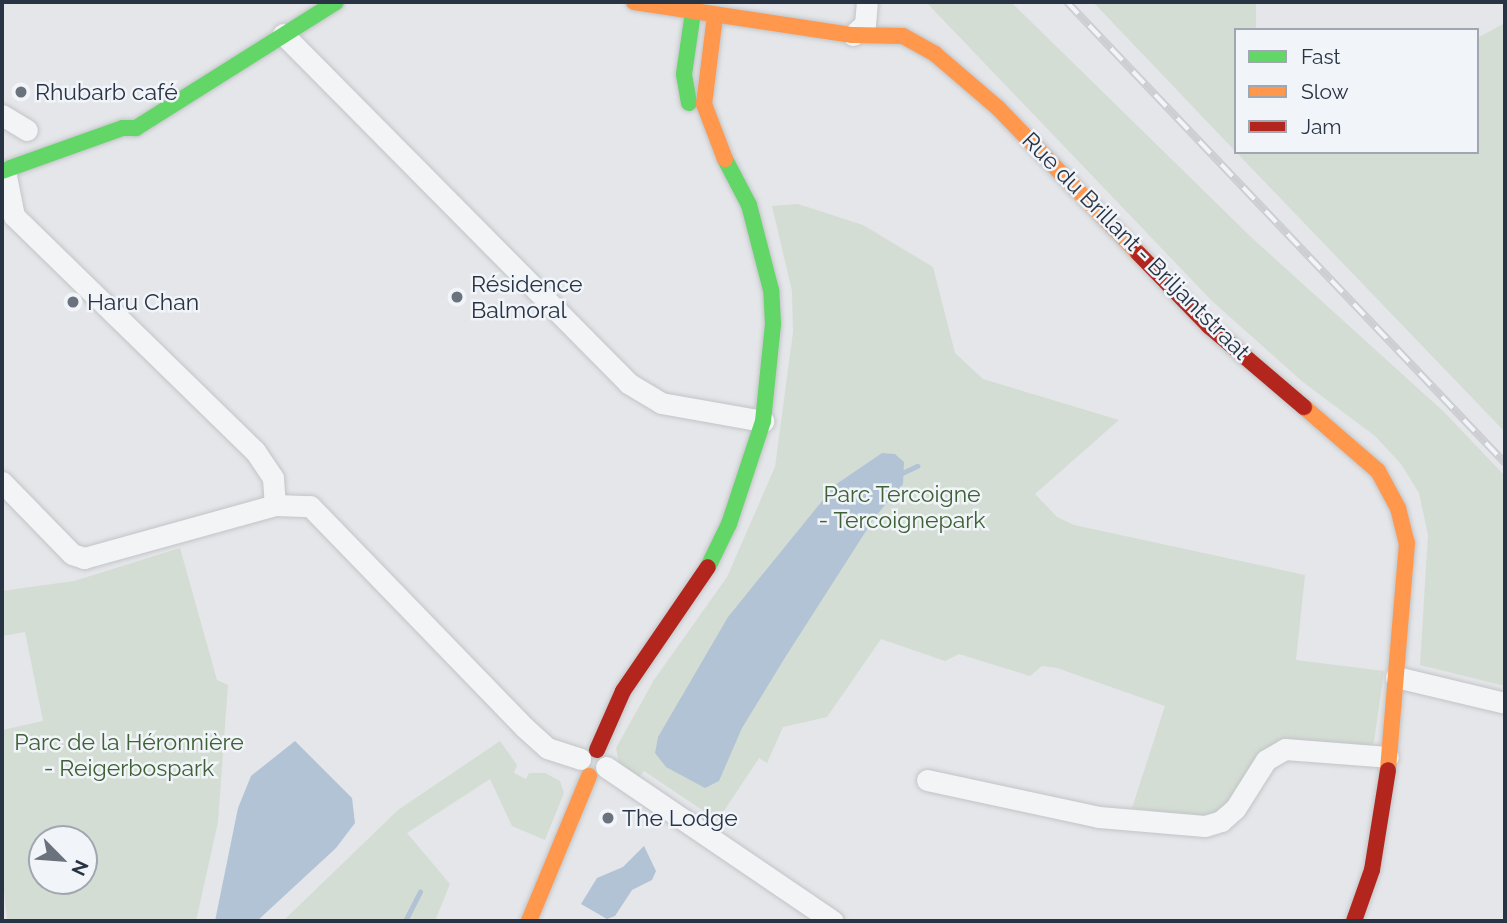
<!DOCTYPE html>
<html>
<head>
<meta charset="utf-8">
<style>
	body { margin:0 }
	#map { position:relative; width:1507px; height:923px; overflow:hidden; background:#e4e6e9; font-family:Raleway,sans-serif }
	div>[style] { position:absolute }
	.green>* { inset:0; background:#d4ddd4 }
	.water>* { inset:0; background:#b1c3d5 }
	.stream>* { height:5px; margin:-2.5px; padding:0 2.5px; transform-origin:2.5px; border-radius:2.5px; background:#b1c3d5 }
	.roads { filter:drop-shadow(0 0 2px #c2c4c7) drop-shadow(0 0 2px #c2c4c7) }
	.street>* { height:21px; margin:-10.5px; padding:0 10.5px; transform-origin:10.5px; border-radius:10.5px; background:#f3f4f6 }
	.fast>* { height:16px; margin:-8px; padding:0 8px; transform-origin:8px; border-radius:8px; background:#63d668 }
	.slow>* { height:16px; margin:-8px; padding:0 8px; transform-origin:8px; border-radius:8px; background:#ff974d }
	.jam>* { height:16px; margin:-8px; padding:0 8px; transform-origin:8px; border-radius:8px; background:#b3261e }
	.rail>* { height:8px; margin-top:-4px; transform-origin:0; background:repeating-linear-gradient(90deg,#f1f4f8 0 16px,#ccced1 0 32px); box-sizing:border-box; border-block:2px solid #ccced1 }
	.dots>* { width:19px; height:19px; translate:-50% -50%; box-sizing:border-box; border:4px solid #f1f4f8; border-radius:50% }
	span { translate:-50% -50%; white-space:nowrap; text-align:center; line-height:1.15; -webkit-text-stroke:5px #f1f4f8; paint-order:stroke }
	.poi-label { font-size:23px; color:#283344 }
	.left { translate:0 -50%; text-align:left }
	.street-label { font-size:23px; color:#283344 }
	.park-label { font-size:23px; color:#3e6135 }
	.frame { position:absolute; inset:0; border:4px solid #283344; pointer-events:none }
	.legend { position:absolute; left:1234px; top:28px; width:245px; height:126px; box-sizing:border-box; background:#f1f4f8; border:2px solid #a1a7b0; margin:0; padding:9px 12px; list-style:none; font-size:21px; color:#283344 }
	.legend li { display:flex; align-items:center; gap:14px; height:35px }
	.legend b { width:35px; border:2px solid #a1a7b0 }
	.north { position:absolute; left:28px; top:825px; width:70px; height:70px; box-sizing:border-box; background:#f1f4f8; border:2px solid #a1a7b0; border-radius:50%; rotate:115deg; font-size:19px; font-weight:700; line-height:28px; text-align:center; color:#283344 }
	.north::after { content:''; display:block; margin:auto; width:24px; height:32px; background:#6a727e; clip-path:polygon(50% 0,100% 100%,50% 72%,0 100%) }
</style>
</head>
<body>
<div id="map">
	<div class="green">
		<div style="clip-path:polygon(926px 2px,1011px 2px,1252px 238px,1444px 412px,1505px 476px,1505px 686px,1420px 665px,1428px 535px,1419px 493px,1401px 464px,1375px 436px,1303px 382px,1212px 301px)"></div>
		<div style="clip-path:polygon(1093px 2px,1256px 2px,1256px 30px,1236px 30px,1236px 152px)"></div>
		<div style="clip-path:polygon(1505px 23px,1505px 432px,1236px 152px,1477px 152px,1477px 38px)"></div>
		<div style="clip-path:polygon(798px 204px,863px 225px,933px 267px,955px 353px,983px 379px,1119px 420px,1035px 494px,1057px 517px,1074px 525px,1305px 575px,1296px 660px,1384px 671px,1374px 742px,1370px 746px,1295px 741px,1214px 814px,1198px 817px,1132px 808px,1165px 706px,1057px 668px,1042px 666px,1030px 676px,959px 654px,945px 661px,881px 639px,827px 717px,783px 727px,767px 763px,759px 758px,720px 817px,723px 824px,644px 771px,635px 782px,619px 764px,616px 748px,654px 680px,727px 577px,775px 467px,793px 332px,792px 291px,772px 206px)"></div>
		<div style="clip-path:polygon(evenodd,180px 548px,217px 680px,228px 685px,218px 822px,196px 921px,7px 921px,2px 871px,2px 730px,43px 721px,25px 632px,2px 636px,2px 591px,74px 581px,180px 548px,42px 839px,84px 839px,84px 881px,42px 881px,42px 839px)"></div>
		<div style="clip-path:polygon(500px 741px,517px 765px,514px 773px,526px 779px,529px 773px,545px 773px,560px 781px,564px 793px,545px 840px,512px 826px,490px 779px,407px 833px,450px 884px,435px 921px,283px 921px,398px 810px)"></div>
	</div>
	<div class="water">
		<div style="clip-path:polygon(882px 453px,895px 454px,904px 462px,903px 484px,875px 517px,786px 656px,742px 728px,719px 781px,705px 788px,666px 767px,655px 753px,658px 737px,728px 617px,835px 485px)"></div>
		<div style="clip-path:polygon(295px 741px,352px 798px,355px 823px,336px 848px,257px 921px,215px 921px,238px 808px,251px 776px)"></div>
		<div style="clip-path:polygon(644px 846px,656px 871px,652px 880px,632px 890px,615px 916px,607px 919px,581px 904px,597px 878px,623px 867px)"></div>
	</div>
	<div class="stream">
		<div style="left:902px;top:473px;width:17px;rotate:-25deg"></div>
		<div style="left:405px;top:921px;width:33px;rotate:-63deg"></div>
	</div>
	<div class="roads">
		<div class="street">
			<div style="left:283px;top:34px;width:491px;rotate:45.3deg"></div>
			<div style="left:628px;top:383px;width:39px;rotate:31deg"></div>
			<div style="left:661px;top:403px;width:104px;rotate:10deg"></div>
			<div style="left:853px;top:35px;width:16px;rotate:-43deg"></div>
			<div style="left:865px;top:24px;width:22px;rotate:-85deg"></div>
			<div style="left:2px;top:115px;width:29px;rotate:31deg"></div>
			<div style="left:5px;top:171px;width:46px;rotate:78.7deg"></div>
			<div style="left:14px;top:216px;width:337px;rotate:44.3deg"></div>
			<div style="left:255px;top:451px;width:32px;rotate:56deg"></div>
			<div style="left:273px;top:478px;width:27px;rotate:86deg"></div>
			<div style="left:2px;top:482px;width:100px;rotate:45.8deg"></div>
			<div style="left:72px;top:554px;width:13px;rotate:18deg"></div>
			<div style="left:84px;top:558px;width:198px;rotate:-15.5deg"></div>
			<div style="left:275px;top:505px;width:35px;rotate:2deg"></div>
			<div style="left:310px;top:506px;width:308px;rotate:45.9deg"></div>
			<div style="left:524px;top:727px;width:31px;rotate:42deg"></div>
			<div style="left:547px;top:748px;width:35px;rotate:18deg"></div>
			<div style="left:1396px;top:677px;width:112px;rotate:13.4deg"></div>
			<div style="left:606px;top:767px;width:274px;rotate:34.2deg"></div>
			<div style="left:927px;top:780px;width:176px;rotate:12.1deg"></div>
			<div style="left:1099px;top:817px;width:106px;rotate:4.9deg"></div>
			<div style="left:1205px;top:826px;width:17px;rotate:-17deg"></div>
			<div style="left:1221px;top:821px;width:18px;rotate:-41deg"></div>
			<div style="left:1235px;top:809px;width:58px;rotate:-57.7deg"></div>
			<div style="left:1266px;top:760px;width:22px;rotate:-30deg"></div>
			<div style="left:1285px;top:749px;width:103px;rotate:4.4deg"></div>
		</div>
		<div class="fast">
			<div style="left:689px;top:103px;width:29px;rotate:-100deg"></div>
			<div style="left:684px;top:74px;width:63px;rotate:-81.7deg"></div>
			<div style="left:2px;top:171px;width:128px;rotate:-19.6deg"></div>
			<div style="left:123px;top:128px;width:13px"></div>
			<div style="left:136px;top:128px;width:236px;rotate:-32.2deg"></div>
			<div style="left:708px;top:567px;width:48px;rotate:-64deg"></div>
			<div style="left:729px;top:524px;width:108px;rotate:-71.7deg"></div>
			<div style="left:763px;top:421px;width:98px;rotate:-84.1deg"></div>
			<div style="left:773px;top:324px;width:34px;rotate:-93deg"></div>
			<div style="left:771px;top:290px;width:88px;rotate:-104.5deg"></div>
			<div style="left:749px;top:205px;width:52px;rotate:-117.6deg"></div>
		</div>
		<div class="slow">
			<div style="left:634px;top:2px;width:221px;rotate:8.6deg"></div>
			<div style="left:853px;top:35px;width:50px;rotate:1.1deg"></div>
			<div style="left:903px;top:36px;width:37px;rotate:29deg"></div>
			<div style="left:935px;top:54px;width:83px;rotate:40.6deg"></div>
			<div style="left:998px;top:108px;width:202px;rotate:46deg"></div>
			<div style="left:715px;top:16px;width:89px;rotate:97.1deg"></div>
			<div style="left:704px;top:104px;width:59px;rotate:69.1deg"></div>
			<div style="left:1304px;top:407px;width:98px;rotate:40.9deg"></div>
			<div style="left:1378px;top:471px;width:42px;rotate:61.6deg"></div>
			<div style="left:1398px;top:508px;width:36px;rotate:76deg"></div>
			<div style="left:1407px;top:543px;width:228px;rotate:94.8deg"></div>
			<div style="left:529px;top:921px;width:157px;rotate:-67.5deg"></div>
		</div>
		<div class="jam">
			<div style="left:1138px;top:253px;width:102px;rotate:45.8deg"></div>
			<div style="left:1209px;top:326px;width:125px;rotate:40.5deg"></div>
			<div style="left:597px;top:750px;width:64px;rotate:-66.2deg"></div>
			<div style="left:623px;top:691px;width:150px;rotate:-55.6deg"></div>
			<div style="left:1354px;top:921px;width:54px;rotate:-70.6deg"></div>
			<div style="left:1372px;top:870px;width:101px;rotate:-80.9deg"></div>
		</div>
	</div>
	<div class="rail">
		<div style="left:1067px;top:2px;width:636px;rotate:46.47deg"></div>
	</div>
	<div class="dots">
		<div style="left:21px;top:92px;background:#6a727e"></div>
		<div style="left:457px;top:297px;background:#6a727e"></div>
		<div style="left:73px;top:302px;background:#6a727e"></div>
		<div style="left:608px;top:818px;background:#6a727e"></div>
	</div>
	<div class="poi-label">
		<span class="left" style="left:35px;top:92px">Rhubarb café</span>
		<span class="left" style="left:471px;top:297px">Résidence<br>Balmoral</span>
		<span class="left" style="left:87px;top:302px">Haru Chan</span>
		<span class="left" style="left:622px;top:818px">The Lodge</span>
	</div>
	<div class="street-label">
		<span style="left:1136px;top:246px;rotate:45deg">Rue du Brillant - Briljantstraat</span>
	</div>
	<div class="park-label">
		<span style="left:902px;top:507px">Parc Tercoigne<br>- Tercoignepark</span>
		<span style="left:129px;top:755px">Parc de la Héronnière<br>- Reigerbospark</span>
	</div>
	<div class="frame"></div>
	<ul class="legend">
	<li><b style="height:9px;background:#63d668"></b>Fast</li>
	<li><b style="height:9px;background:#ff974d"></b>Slow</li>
	<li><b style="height:9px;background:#b3261e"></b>Jam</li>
	</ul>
	<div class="north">N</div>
</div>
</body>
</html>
